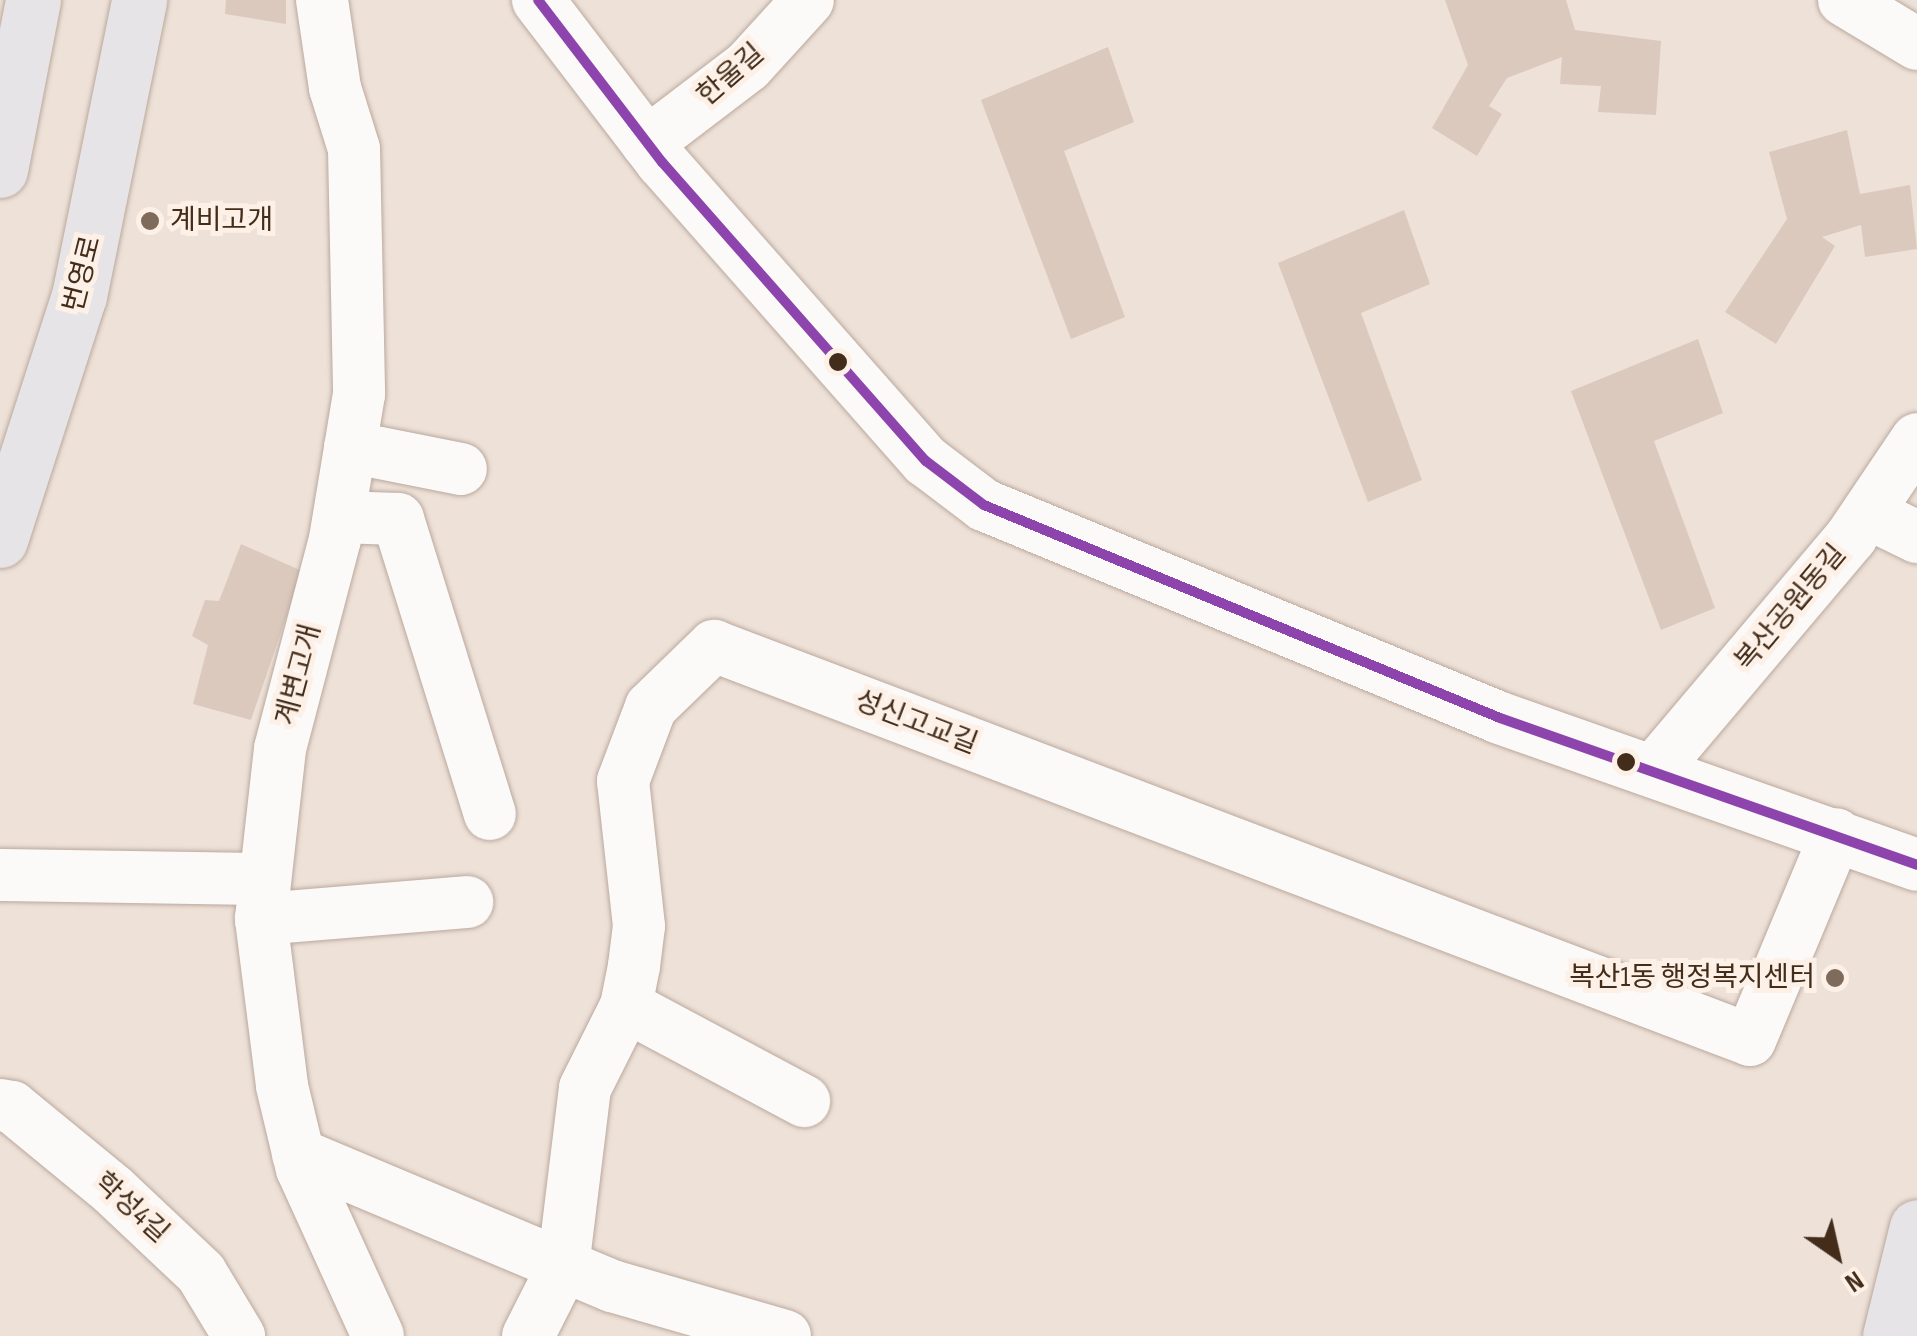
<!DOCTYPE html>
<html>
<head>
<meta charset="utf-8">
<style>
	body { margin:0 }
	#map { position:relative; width:1917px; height:1336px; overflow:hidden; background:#eee1d8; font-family:"Sofia Sans Condensed","Noto Sans KR",sans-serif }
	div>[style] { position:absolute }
	.building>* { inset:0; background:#dcc9bd }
	.roads { filter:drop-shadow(0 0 2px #baa99d) drop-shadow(0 0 2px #baa99d) }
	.minor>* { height:52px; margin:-26px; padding:0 26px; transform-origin:26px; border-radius:26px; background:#fcfaf9 }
	.major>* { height:55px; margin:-27.5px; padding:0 27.5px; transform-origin:27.5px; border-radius:27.5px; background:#e7e4e7 }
	.bus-1>* { height:10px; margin:-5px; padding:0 5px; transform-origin:5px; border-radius:5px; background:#8e44ad }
	.dots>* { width:28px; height:28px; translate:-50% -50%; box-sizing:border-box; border:5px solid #fcf0e7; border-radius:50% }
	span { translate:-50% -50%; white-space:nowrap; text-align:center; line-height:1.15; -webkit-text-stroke:10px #fcf0e7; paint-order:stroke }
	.street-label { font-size:28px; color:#432c1a }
	.poi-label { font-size:28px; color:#432c1a }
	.left { translate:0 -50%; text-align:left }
	.right { translate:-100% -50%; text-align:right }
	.north { position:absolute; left:1787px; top:1206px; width:100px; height:100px; -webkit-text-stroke:8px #fcf0e7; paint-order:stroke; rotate:146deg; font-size:28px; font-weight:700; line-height:40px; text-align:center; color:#432c1a }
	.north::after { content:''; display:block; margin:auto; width:35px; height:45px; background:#432c1a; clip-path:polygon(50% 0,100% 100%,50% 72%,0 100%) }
</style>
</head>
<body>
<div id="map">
	<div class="building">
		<div style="clip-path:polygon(226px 0,286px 0,286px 24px,225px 14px)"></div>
		<div style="clip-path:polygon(1445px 0,1566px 0,1575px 30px,1661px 41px,1656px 115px,1598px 112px,1601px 86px,1560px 84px,1562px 57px,1507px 78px,1489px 106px,1502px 114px,1477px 156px,1432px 128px,1468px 65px)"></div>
		<div style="clip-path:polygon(1108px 47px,1134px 122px,1064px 151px,1125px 317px,1071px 339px,981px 100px)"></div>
		<div style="clip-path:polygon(1847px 130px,1860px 194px,1910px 185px,1917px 249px,1865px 257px,1861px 225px,1822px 237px,1835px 246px,1776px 344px,1725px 312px,1787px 219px,1769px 152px)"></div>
		<div style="clip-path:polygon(1404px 210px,1430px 284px,1361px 313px,1422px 480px,1368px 502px,1278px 263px)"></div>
		<div style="clip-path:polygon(1698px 339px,1723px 413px,1654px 441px,1715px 608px,1661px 630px,1571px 391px)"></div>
		<div style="clip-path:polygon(241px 544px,302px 571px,251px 720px,193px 704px,208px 645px,192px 636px,205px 600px,219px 601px)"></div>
	</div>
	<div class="roads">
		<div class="minor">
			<div style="left:322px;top:0;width:89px;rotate:81.6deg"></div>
			<div style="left:335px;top:88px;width:64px;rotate:72.7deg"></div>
			<div style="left:354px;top:149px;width:245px;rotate:88.8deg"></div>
			<div style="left:359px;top:394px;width:147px;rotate:99.4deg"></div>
			<div style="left:335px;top:539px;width:217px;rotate:104.7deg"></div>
			<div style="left:280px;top:749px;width:171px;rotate:96.4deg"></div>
			<div style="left:261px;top:919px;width:168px;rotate:82.8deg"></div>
			<div style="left:282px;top:1086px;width:85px;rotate:76.5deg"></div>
			<div style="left:302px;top:1169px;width:183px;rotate:65.5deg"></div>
			<div style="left:538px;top:0;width:204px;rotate:52.6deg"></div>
			<div style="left:662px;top:162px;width:399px;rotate:48.6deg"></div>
			<div style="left:926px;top:461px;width:73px;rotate:37.2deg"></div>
			<div style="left:984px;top:505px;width:558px;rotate:22.43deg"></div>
			<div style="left:1500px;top:718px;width:442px;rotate:19.4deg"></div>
			<div style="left:1844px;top:0;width:85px;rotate:31.1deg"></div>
			<div style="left:647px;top:143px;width:127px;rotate:-37.3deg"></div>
			<div style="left:748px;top:66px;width:89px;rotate:-47.7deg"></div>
			<div style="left:350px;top:447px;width:113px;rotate:11.2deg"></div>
			<div style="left:1868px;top:513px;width:55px;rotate:26.1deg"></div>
			<div style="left:339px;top:517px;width:59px;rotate:1.9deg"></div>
			<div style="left:398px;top:519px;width:309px;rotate:72.7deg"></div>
			<div style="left:1655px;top:769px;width:304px;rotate:-49.8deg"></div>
			<div style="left:1851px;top:537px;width:118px;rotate:-56deg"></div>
			<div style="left:0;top:875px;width:263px;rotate:0.9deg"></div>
			<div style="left:261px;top:919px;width:207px;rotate:-4.7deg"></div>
			<div style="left:626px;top:1006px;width:202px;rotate:28.1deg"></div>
			<div style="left:0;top:1105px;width:12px;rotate:9deg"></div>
			<div style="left:12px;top:1107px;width:131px;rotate:39.4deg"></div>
			<div style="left:113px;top:1190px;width:121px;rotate:43.3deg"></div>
			<div style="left:201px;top:1273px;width:74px;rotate:58.9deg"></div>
			<div style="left:298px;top:1154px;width:341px;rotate:22.8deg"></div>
			<div style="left:612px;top:1286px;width:180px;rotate:16.1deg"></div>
			<div style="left:528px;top:1336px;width:77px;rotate:-63.1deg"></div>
			<div style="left:563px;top:1267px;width:180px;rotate:-83deg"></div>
			<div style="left:585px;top:1088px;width:92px;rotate:-63.4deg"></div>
			<div style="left:626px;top:1006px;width:41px;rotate:-78.7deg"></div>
			<div style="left:634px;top:966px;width:40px;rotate:-82.9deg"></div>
			<div style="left:639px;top:926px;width:146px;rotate:-96.3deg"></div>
			<div style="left:623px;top:781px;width:79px;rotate:-69.3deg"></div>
			<div style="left:651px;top:707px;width:88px;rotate:-44.1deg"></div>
			<div style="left:714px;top:646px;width:1108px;rotate:20.82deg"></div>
			<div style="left:1750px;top:1040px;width:223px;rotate:-67.3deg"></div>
		</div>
		<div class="major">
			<div style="left:0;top:170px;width:173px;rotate:-79deg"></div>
			<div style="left:0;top:540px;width:256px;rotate:-72.1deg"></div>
			<div style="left:79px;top:296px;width:302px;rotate:-78.5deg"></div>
			<div style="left:1890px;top:1336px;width:112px;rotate:-76.1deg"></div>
		</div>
	</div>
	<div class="bus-1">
		<div style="left:538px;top:0;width:204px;rotate:52.6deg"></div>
		<div style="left:662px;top:162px;width:399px;rotate:48.6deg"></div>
		<div style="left:926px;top:461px;width:73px;rotate:37.2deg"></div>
		<div style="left:984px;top:505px;width:558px;rotate:22.43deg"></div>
		<div style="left:1500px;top:718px;width:442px;rotate:19.4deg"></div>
	</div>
	<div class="dots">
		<div style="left:150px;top:221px;background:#7f6b5c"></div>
		<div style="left:838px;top:362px;background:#432c1a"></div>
		<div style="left:1626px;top:762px;background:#432c1a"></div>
		<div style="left:1835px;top:978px;background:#7f6b5c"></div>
	</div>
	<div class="street-label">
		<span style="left:731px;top:75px;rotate:-41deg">한울길</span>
		<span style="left:83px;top:274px;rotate:-76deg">번영로</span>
		<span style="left:1791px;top:608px;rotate:-50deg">복산공원동길</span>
		<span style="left:299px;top:675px;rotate:-75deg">계변고개</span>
		<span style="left:916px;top:723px;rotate:21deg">성신고교길</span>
		<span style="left:131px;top:1208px;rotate:42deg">학성4길</span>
	</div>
	<div class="poi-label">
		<span class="left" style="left:170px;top:221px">계비고개</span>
		<span class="right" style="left:1815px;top:978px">복산1동 행정복지센터</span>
	</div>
	<div class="north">N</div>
</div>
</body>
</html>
